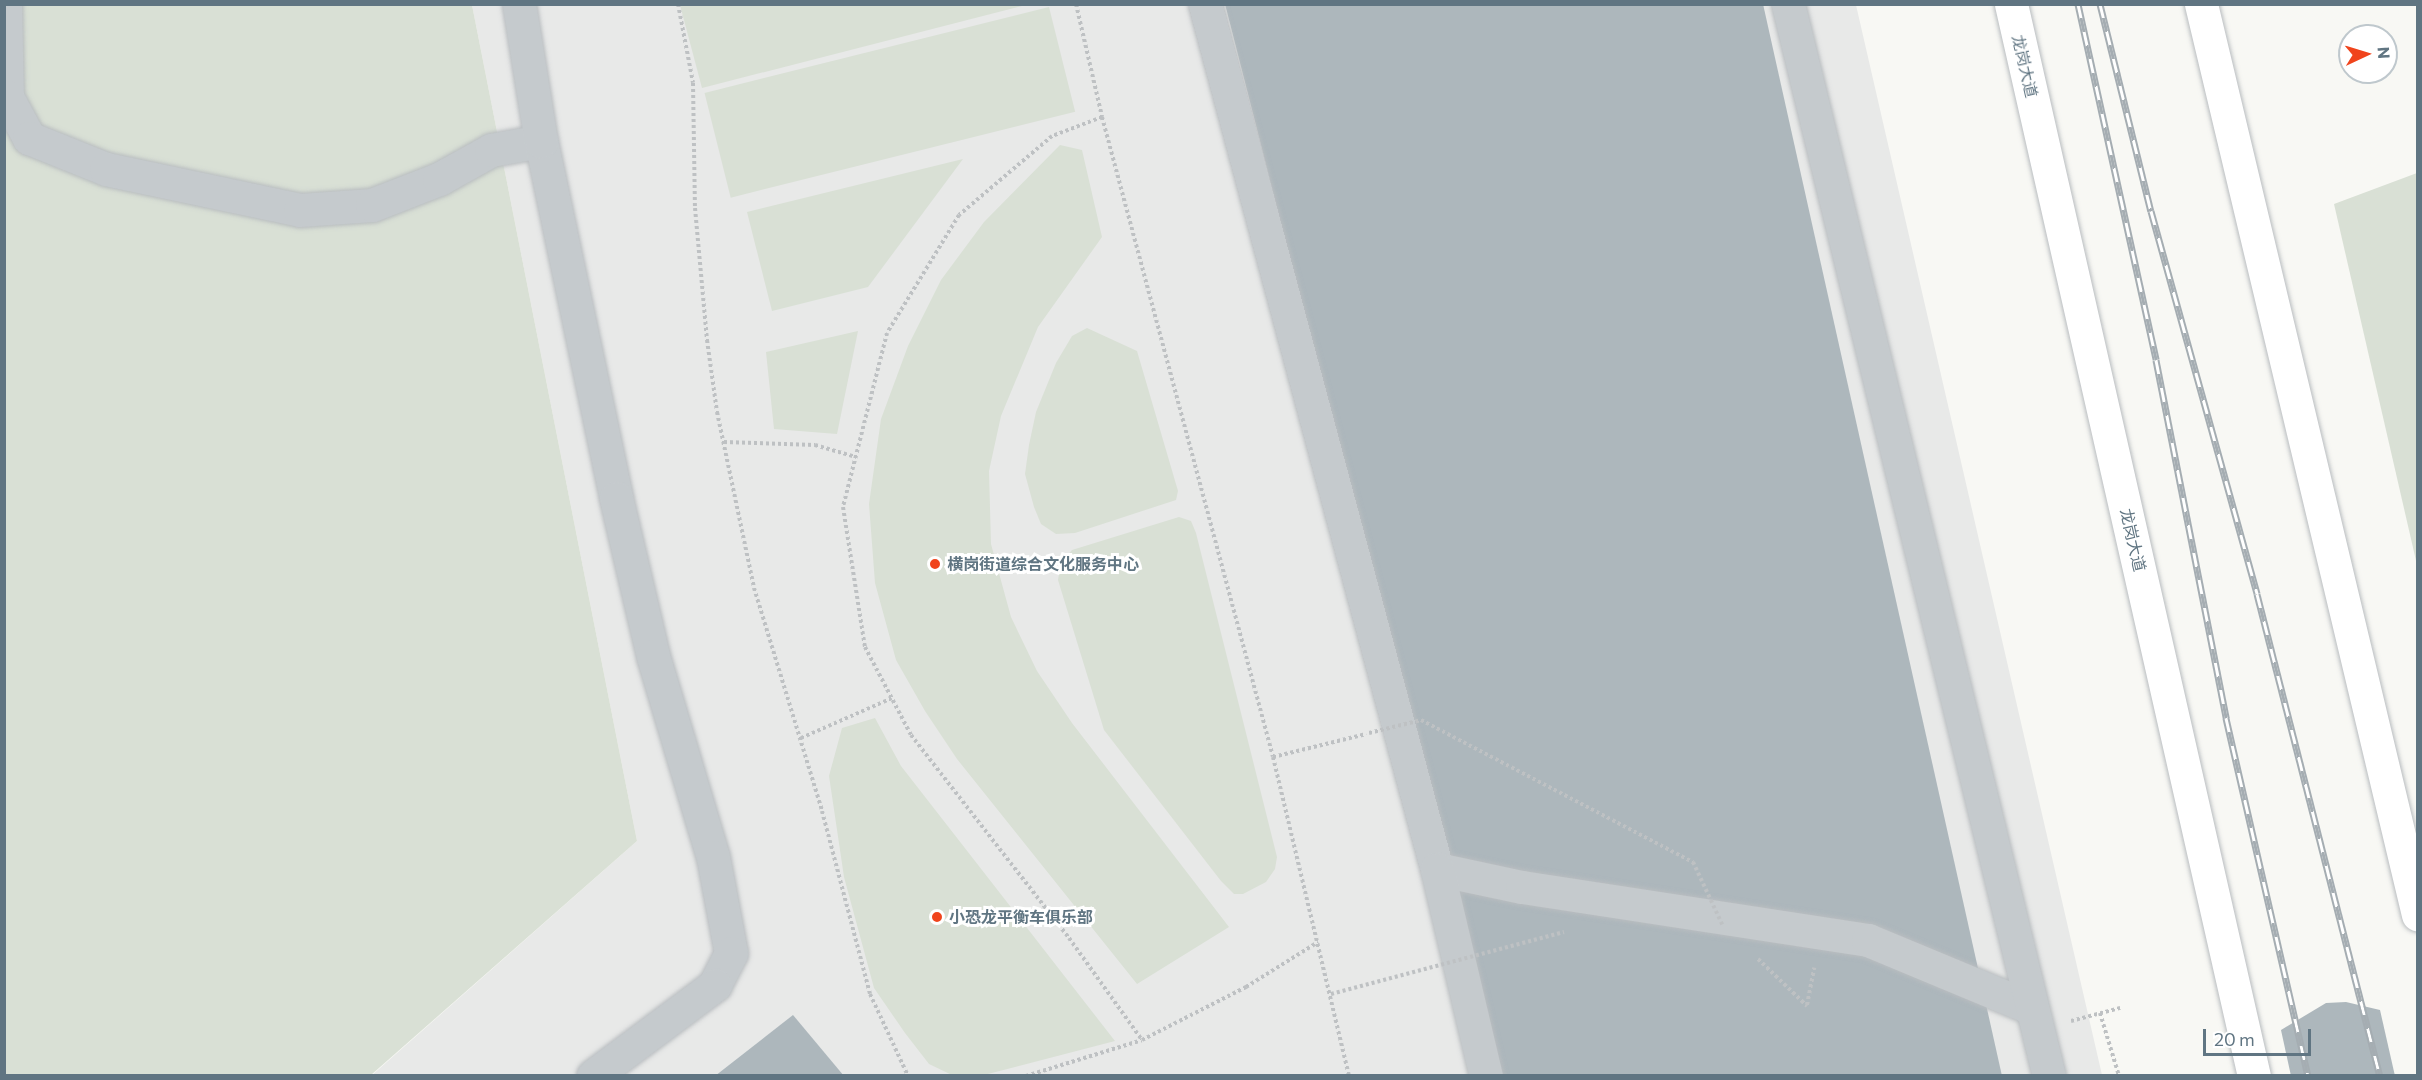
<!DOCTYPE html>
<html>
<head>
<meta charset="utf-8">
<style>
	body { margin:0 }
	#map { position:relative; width:2422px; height:1080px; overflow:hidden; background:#f8f8f4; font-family:Commissioner,"Noto Sans SC",sans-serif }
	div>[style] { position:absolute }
	.built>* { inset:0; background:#e8e9e8 }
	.green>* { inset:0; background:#d9e0d5; transform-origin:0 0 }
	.building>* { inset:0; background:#adb7bc }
	.path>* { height:4px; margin-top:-2px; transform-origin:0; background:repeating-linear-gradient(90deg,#bec1c3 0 3px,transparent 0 6px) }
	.roads { filter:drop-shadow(0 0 2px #b9bdc0) drop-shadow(0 0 2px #b9bdc0) }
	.minor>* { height:33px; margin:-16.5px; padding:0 16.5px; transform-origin:16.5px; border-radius:16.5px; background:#c5cacd }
	.highway>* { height:33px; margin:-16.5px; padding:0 16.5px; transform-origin:16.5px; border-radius:16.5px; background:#fff }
	.rail>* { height:7px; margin-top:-3.5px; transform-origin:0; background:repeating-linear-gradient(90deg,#fff 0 14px,#a5adb2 0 28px); box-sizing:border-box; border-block:2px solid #a5adb2 }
	.path-bridge>* { height:4px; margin-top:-2px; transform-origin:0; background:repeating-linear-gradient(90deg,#bec1c3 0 3px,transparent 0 6px) }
	.dots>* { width:16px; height:16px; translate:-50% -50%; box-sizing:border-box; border:3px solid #fff; border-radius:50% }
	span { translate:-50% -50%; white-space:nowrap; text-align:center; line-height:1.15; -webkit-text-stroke:6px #fff; paint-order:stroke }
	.street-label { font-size:16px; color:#607582 }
	.poi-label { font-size:16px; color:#607582; font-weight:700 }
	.left { translate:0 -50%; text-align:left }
	.frame { position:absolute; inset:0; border:6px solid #607582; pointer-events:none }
	.north { position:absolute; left:2338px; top:24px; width:60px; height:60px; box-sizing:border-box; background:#fff; border:2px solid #bfc8cd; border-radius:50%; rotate:86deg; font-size:16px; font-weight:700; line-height:24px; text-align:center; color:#607582 }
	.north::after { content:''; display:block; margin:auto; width:21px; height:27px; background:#f0441c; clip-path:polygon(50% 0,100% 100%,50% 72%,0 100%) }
	.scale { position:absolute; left:2203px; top:1029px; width:108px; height:27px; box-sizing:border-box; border:3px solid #607582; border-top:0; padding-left:8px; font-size:18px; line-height:21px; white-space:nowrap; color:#607582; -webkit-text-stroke:4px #fff; paint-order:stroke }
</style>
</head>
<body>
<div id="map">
	<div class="built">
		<div style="clip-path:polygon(472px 5px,1856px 5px,2102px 1075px,371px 1076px,637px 841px)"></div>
	</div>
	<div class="green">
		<div style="clip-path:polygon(5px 5px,472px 5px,637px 841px,371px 1075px,5px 1076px)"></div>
		<div style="clip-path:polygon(680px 5px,680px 4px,1026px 5px,702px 88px)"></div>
		<div style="left:1049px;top:7px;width:108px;height:355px;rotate:76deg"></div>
		<div style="clip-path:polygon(1060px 145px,1082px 150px,1102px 237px,1038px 327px,1001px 416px,989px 471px,991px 544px,1011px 617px,1037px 671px,1072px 723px,1229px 927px,1137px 984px,957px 759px,925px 711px,896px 660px,875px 583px,869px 504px,881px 419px,908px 346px,941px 280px,984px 222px)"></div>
		<div style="clip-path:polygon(963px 159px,868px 287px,772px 311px,747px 212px)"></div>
		<div style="clip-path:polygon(2417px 173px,2417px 565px,2334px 204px)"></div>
		<div style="clip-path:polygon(1087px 328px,1137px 351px,1178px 491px,1176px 500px,1075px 533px,1056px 534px,1041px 524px,1034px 507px,1025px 474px,1029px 445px,1036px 412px,1056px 363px,1072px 336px)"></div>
		<div style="clip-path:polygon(858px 331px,837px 434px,774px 429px,766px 352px)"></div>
		<div style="clip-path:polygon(1179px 517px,1191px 521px,1196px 533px,1277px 857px,1275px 869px,1266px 882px,1243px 894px,1234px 894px,1221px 881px,1104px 730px,1058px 580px,1061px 563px,1072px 550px)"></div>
		<div style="clip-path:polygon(875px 718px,901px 766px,1115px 1041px,984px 1075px,954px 1076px,929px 1064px,905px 1033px,874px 988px,844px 877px,829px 776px,842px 728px)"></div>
	</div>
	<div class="building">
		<div style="clip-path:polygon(1225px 4px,1763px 4px,2002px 1076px,1499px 1076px)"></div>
		<div style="clip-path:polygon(2346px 1002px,2380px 1010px,2395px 1076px,2291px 1076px,2281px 1030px,2326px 1003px)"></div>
		<div style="clip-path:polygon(793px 1015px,844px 1076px,715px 1076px)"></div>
	</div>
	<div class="path">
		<div style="left:678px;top:4px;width:80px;rotate:79.2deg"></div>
		<div style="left:693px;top:83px;width:125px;rotate:89.1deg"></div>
		<div style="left:695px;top:208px;width:133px;rotate:84.8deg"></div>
		<div style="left:707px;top:340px;width:73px;rotate:82.1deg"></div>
		<div style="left:717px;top:412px;width:180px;rotate:78.1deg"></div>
		<div style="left:754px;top:588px;width:233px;rotate:73deg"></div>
		<div style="left:822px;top:811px;width:189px;rotate:75.3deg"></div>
		<div style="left:870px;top:994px;width:90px;rotate:65.1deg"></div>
		<div style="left:1076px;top:4px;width:116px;rotate:77deg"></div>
		<div style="left:1102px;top:117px;width:662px;rotate:75.04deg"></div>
		<div style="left:1273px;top:757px;width:328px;rotate:76.6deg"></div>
		<div style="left:1102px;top:117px;width:53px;rotate:159.2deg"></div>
		<div style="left:1052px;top:136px;width:122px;rotate:139.7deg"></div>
		<div style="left:959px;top:215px;width:138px;rotate:121.4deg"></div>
		<div style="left:887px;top:333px;width:179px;rotate:104.2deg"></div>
		<div style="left:843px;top:507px;width:142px;rotate:81.1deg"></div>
		<div style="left:865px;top:647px;width:99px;rotate:62.4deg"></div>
		<div style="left:911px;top:735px;width:257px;rotate:52.1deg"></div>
		<div style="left:1069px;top:938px;width:125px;rotate:54.4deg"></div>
		<div style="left:724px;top:442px;width:91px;rotate:1.9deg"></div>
		<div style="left:815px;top:445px;width:43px;rotate:16.3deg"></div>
		<div style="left:801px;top:738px;width:99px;rotate:-23.7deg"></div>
		<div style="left:1273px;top:757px;width:96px;rotate:-13.9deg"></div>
		<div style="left:1758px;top:959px;width:68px;rotate:43.8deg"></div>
		<div style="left:1807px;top:1005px;width:38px;rotate:-79deg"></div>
		<div style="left:2100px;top:1013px;width:66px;rotate:73.2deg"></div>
		<div style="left:2071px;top:1021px;width:51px;rotate:-14.9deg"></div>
		<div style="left:1026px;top:1076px;width:121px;rotate:-17.2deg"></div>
		<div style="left:1142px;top:1040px;width:117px;rotate:-27deg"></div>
		<div style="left:1246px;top:987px;width:85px;rotate:-32deg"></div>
	</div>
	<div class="roads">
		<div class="minor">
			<div style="left:5px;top:4px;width:93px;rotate:88.8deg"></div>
			<div style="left:7px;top:97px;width:47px;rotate:61.8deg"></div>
			<div style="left:29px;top:138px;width:83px;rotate:21.9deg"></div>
			<div style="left:106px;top:169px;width:198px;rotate:11.9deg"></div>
			<div style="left:300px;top:210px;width:72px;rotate:-4deg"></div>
			<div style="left:372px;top:205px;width:72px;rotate:-21.2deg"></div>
			<div style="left:439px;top:179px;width:60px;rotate:-29.1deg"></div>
			<div style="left:491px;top:150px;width:51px;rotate:-10.2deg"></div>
			<div style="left:541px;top:141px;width:365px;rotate:78.1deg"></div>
			<div style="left:616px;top:498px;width:162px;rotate:76.8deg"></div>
			<div style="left:653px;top:656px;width:210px;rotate:73.4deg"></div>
			<div style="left:713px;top:857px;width:98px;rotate:79.4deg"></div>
			<div style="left:731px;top:953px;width:36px;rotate:117deg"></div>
			<div style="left:715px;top:985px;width:152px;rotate:143.3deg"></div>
			<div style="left:519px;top:4px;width:139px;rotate:80.9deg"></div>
			<div style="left:1205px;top:4px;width:896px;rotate:74.99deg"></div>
			<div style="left:1437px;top:869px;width:87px;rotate:12deg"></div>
			<div style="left:1522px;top:887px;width:350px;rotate:8.7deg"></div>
			<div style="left:1868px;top:940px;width:177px;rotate:22.6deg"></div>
			<div style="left:1788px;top:4px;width:1103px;rotate:76.32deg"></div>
			<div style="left:1437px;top:869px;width:213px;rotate:76.7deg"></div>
		</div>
		<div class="highway">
			<div style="left:2011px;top:4px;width:1099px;rotate:77.23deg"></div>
			<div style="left:2201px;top:4px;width:936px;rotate:76.6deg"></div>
		</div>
	</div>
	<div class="rail">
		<div style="left:2078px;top:4px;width:364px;rotate:77.6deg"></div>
		<div style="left:2156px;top:360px;width:365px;rotate:78.9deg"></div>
		<div style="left:2226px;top:718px;width:367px;rotate:77.1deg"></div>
		<div style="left:2100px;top:4px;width:213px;rotate:76.2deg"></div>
		<div style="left:2151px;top:211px;width:397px;rotate:74.5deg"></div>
		<div style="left:2257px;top:594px;width:497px;rotate:75.7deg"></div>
	</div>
	<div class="path-bridge">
		<div style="left:1369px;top:733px;width:54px;rotate:-14deg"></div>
		<div style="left:1421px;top:720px;width:307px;rotate:27.6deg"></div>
		<div style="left:1693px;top:862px;width:71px;rotate:64.9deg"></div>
		<div style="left:1331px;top:994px;width:241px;rotate:-14.9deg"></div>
	</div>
	<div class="dots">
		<div style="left:935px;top:564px;background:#f0441c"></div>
		<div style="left:937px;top:917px;background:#f0441c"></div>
	</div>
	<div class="street-label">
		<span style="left:2025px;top:66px;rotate:77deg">龙岗大道</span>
		<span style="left:2133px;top:540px;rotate:77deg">龙岗大道</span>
	</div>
	<div class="poi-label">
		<span class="left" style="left:947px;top:564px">横岗街道综合文化服务中心</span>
		<span class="left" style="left:949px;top:917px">小恐龙平衡车俱乐部</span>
	</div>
	<div class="frame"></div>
	<div class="north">N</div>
	<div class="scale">20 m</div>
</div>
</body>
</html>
